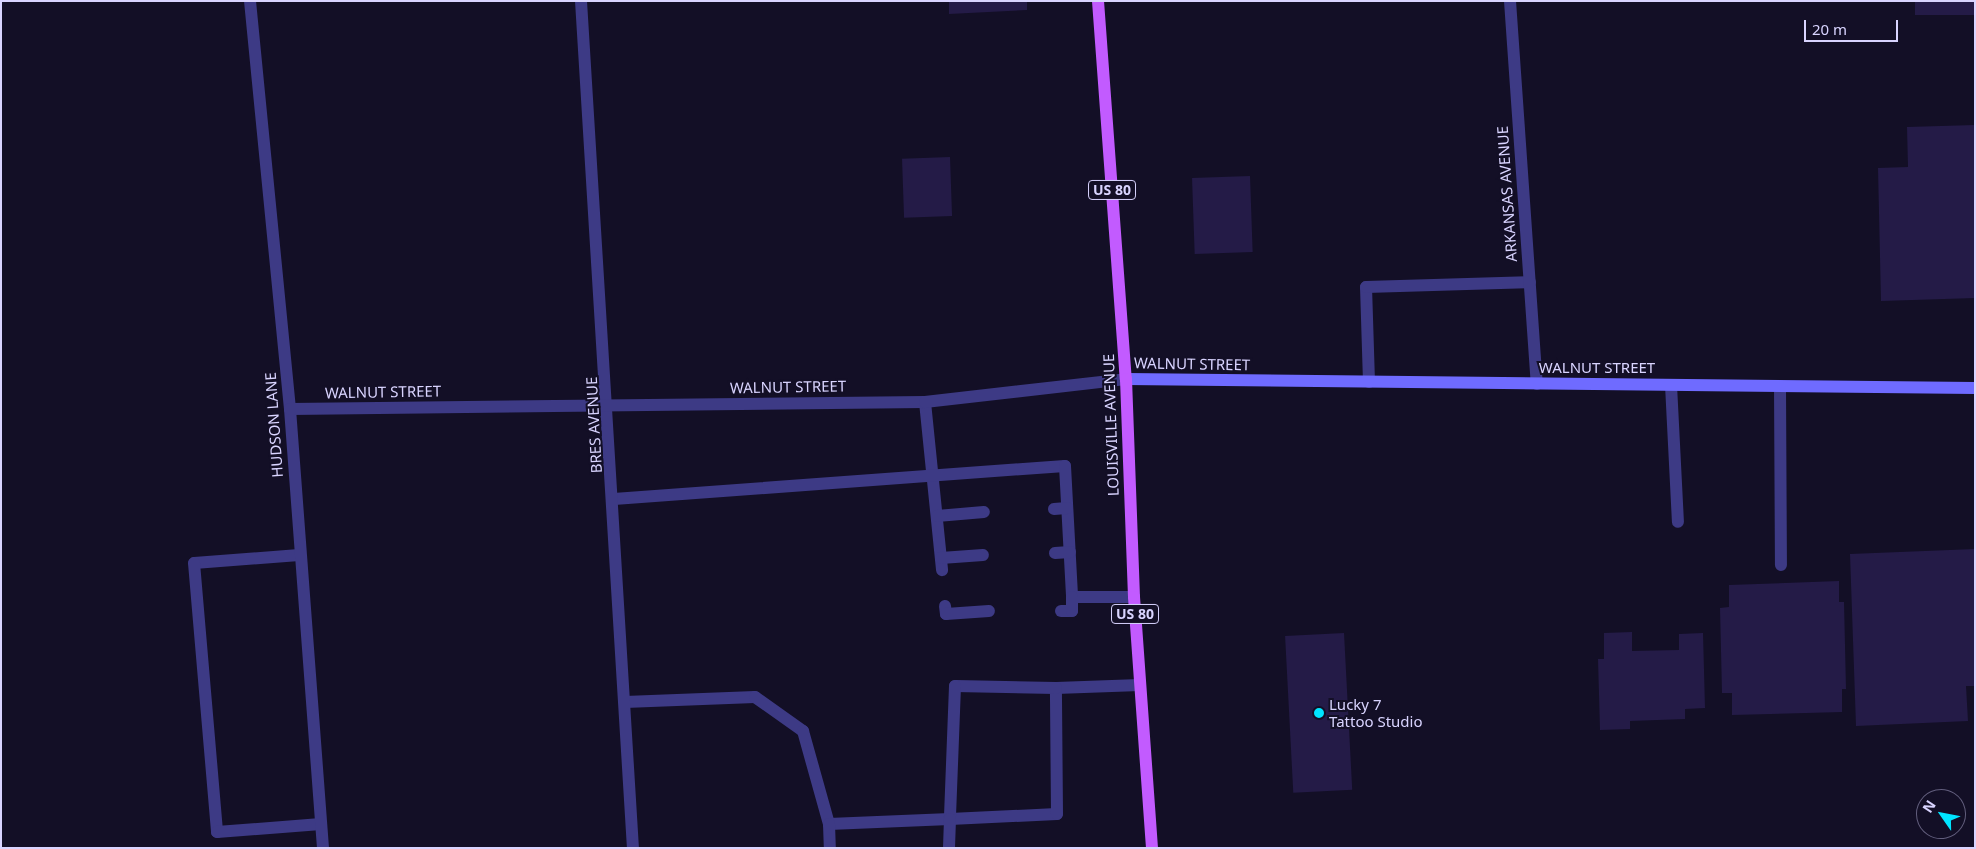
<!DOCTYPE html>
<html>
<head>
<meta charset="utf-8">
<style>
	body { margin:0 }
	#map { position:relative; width:1976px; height:849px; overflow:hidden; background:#130f26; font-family:"Noto Sans",sans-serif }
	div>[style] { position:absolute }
	.building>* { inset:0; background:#241b47; transform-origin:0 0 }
	.lane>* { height:12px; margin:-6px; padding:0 6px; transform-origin:6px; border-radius:6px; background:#3d3a85 }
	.street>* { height:12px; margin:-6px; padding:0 6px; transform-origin:6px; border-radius:6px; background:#3d3a85 }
	.secondary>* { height:12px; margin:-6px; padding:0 6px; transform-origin:6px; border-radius:6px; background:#6f6bff }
	.primary>* { height:12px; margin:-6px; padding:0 6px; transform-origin:6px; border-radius:6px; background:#c25bff }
	.dots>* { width:14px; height:14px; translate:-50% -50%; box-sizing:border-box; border:2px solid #130f26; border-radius:50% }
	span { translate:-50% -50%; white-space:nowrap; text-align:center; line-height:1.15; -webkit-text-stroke:4px #130f26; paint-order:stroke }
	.shield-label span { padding:1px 4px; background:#130f26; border:1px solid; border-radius:4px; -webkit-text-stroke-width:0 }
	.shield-label { font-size:14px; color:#d9d4ff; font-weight:700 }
	.street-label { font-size:15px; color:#d9d4ff }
	.poi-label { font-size:15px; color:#d9d4ff }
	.left { translate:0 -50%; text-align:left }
	.frame { position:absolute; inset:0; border:2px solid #d9d4ff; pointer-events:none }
	.north { position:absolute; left:1916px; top:789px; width:50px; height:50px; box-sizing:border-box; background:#130f26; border:1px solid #625e7d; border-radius:50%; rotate:303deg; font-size:14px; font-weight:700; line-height:20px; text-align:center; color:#d9d4ff }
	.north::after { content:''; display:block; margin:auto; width:18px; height:22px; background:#00e5ff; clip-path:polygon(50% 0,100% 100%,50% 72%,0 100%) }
	.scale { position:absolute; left:1804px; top:20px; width:94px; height:22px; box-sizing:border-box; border:2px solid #d9d4ff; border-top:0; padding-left:6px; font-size:15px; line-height:18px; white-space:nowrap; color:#d9d4ff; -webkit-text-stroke:4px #130f26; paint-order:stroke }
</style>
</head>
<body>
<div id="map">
	<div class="building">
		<div style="clip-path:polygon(949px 1px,1027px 1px,1027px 10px,949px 14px)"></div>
		<div style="left:1915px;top:1px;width:60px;height:14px"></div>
		<div style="clip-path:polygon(1975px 125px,1975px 298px,1881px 301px,1878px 168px,1908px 167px,1907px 127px)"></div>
		<div style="left:950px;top:157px;width:59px;height:48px;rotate:88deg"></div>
		<div style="left:1250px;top:176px;width:76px;height:58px;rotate:88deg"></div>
		<div style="clip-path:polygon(1975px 549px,1975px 686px,1966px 686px,1968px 721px,1856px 726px,1850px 554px)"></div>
		<div style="clip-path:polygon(1839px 581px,1839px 602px,1844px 602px,1846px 689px,1842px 689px,1842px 712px,1732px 715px,1732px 693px,1722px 693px,1720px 608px,1729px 607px,1729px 585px)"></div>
		<div style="clip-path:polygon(1632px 632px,1632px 651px,1679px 650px,1679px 634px,1703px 633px,1705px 708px,1685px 709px,1685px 719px,1630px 721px,1630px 729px,1600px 730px,1598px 659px,1604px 659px,1604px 633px)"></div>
		<div style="left:1344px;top:633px;width:157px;height:59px;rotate:87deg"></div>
	</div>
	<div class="lane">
		<div style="left:1369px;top:382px;width:95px;rotate:-91.8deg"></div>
		<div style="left:1366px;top:287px;width:164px;rotate:-1.7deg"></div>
		<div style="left:1671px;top:385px;width:137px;rotate:87.1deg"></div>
		<div style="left:1780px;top:386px;width:179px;rotate:89.7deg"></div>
		<div style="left:925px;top:402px;width:169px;rotate:84.2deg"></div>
		<div style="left:614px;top:499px;width:452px;rotate:-4.2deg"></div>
		<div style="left:1065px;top:466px;width:131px;rotate:86.9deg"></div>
		<div style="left:1072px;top:597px;width:62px"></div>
		<div style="left:1054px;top:509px;width:13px;rotate:-4deg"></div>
		<div style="left:937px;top:516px;width:47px;rotate:-4.9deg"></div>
		<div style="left:1055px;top:553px;width:15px;rotate:-4deg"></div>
		<div style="left:299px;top:555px;width:105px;rotate:175.6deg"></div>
		<div style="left:194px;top:563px;width:270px;rotate:85.1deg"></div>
		<div style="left:217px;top:832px;width:104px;rotate:-4.4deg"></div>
		<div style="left:941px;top:558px;width:42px;rotate:-4.1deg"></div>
		<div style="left:945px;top:606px;width:8px;rotate:83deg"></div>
		<div style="left:946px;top:614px;width:43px;rotate:-4deg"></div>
		<div style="left:1061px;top:611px;width:11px"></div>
		<div style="left:1072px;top:611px;width:14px;rotate:-90deg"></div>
		<div style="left:1056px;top:688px;width:84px;rotate:-2deg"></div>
		<div style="left:625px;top:702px;width:130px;rotate:-2.2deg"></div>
		<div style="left:755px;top:697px;width:59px;rotate:35.3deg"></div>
		<div style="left:803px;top:731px;width:97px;rotate:74.4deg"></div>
		<div style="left:829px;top:824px;width:121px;rotate:-2.4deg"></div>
		<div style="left:950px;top:819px;width:107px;rotate:-2.7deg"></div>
		<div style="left:1057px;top:814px;width:126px;rotate:-90.5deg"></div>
		<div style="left:1056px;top:688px;width:101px;rotate:-178.9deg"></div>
		<div style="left:955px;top:686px;width:133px;rotate:92.2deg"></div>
		<div style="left:950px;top:819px;width:29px;rotate:92deg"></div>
		<div style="left:829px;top:824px;width:24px;rotate:88deg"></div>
	</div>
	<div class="street">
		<div style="left:250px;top:1px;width:410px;rotate:84.4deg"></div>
		<div style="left:290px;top:409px;width:440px;rotate:85.7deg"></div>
		<div style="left:581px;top:1px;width:849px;rotate:86.49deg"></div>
		<div style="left:1510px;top:1px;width:384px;rotate:86deg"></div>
		<div style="left:290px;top:409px;width:635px;rotate:-0.63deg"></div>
		<div style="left:925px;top:402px;width:202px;rotate:-6.5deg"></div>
	</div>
	<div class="secondary">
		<div style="left:1126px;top:379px;width:849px;rotate:0.61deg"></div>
	</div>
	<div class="primary">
		<div style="left:1098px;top:1px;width:379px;rotate:85.8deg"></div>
		<div style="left:1126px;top:379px;width:218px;rotate:87.9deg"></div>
		<div style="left:1134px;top:597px;width:252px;rotate:85.9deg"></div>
	</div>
	<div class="dots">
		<div style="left:1319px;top:713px;background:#00e5ff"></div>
	</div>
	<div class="shield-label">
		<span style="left:1112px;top:190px">US 80</span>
		<span style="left:1135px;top:614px">US 80</span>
	</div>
	<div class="street-label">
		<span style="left:1507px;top:194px;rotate:-94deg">ARKANSAS AVENUE</span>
		<span style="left:1192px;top:364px;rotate:1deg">WALNUT STREET</span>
		<span style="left:1597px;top:368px">WALNUT STREET</span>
		<span style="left:788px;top:387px;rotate:-1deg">WALNUT STREET</span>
		<span style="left:383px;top:392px;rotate:-1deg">WALNUT STREET</span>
		<span style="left:274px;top:425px;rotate:-94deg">HUDSON LANE</span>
		<span style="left:594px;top:425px;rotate:-93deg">BRES AVENUE</span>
		<span style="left:1111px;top:425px;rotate:-92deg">LOUISVILLE AVENUE</span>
	</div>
	<div class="poi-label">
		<span class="left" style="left:1329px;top:713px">Lucky 7<br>Tattoo Studio</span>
	</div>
	<div class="frame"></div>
	<div class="north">N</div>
	<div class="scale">20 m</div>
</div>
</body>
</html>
